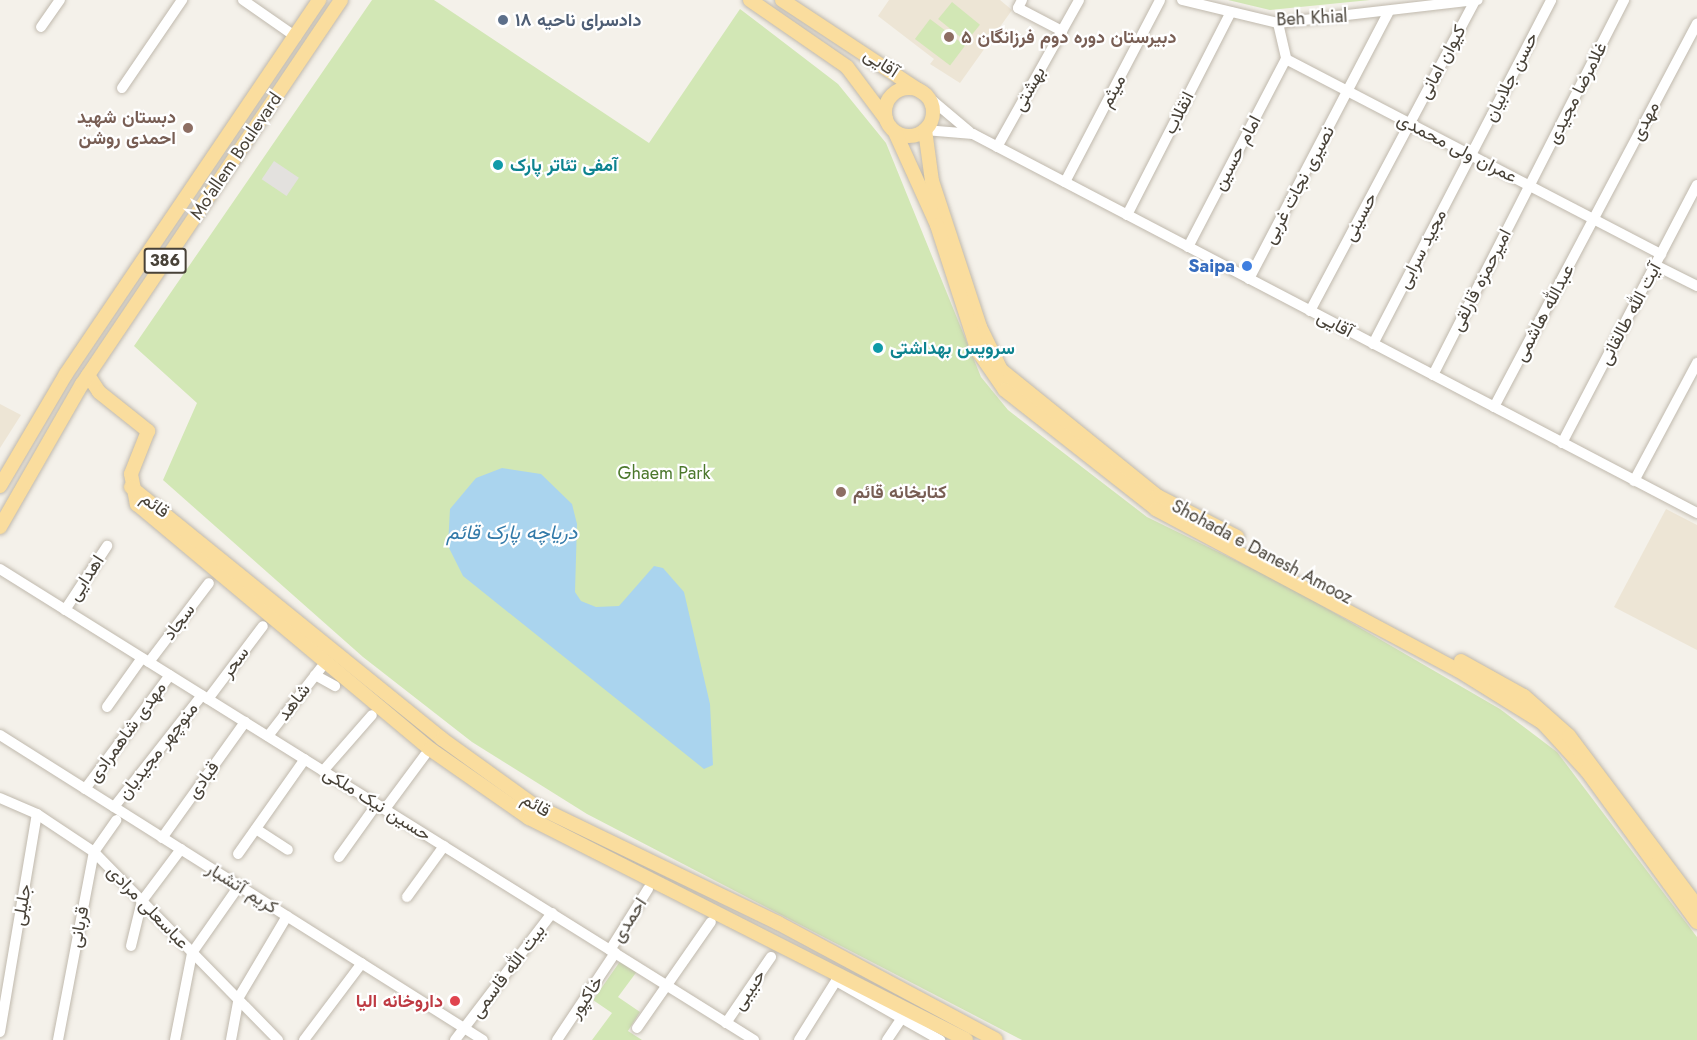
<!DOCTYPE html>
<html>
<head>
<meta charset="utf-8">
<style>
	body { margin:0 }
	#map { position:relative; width:1697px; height:1040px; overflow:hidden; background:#f4f1ea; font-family:Jost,Vazirmatn,sans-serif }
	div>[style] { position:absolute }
	.education>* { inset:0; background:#ede5d5 }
	.green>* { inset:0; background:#d2e7b5; transform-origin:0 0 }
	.parking>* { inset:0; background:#e3e1de; transform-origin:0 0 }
	.water>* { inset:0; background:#aad4ee }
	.roads { filter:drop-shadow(0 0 2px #c0b9ad) drop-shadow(0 0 2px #c0b9ad) }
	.minor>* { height:10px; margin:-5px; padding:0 5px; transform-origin:5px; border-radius:5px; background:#fff }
	.major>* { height:14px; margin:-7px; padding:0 7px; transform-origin:7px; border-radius:7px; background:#fadd9e }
	.major>.ring { margin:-7px; padding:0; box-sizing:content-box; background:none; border:14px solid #fadd9e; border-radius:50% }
	.dots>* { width:16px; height:16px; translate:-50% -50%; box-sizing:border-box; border:3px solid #fff; border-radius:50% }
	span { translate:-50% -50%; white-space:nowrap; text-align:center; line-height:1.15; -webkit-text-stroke:4.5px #fff; paint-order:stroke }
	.shield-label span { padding:2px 4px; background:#fff; border:2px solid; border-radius:4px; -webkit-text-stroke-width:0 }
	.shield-label { font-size:16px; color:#484238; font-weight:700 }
	.street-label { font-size:18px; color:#484238 }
	.service-label { font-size:18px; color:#4e5e75; font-weight:700 }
	.left { translate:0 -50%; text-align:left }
	.education-label { font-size:18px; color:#785e54; font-weight:700 }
	.right { translate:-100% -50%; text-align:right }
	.culture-label { font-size:18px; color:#0d838f; font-weight:700 }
	.shop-label { font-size:18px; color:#366cbe; font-weight:700 }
	.park-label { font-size:18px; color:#4c782d }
	.health-label { font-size:18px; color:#be3a42; font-weight:700 }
	.water-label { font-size:20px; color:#337aa9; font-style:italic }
</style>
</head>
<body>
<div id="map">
	<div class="education">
		<div style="clip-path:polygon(889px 0,1000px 0,1012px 10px,960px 83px,930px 64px,934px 59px,878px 16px)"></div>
		<div style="clip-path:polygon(0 404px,21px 415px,0 448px)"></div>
		<div style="clip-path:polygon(1666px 509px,1697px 525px,1697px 650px,1614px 607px)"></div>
	</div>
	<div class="green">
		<div style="clip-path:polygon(372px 0,434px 0,649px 143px,740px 9px,838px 84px,886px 143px,981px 377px,1008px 410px,1147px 517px,1288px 586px,1500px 709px,1557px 752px,1697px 937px,1697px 1040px,1022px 1040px,587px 814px,472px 742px,363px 657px,163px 480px,197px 403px,134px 346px)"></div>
		<div style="clip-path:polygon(1228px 0,1370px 0,1270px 10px)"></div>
		<div style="left:952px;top:2px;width:36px;height:22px;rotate:39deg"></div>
		<div style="left:930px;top:19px;width:44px;height:25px;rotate:37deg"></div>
		<div style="clip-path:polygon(621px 960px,638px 970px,618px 997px,640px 1012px,628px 1031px,642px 1040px,592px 1040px,612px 1013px,593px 1000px)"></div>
	</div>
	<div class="parking">
		<div style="left:274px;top:161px;width:30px;height:22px;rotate:34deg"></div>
	</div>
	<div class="water">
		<div style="clip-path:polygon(502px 468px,541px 474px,572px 504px,577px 524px,575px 592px,581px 601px,596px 607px,619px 606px,654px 566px,663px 568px,684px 592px,710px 704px,713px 765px,704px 769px,463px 576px,448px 546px,450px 509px,476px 478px)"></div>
	</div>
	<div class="roads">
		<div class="minor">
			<div style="left:243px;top:0;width:65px;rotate:34.9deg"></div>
			<div style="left:1022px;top:0;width:9px;rotate:117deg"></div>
			<div style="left:1018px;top:8px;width:50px;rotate:27.6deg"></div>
			<div style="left:1182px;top:0;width:99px;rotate:13.5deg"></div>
			<div style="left:1278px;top:23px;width:201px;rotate:-6.6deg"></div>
			<div style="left:1278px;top:23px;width:37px;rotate:77deg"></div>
			<div style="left:1286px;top:59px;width:423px;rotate:27.5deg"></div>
			<div style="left:41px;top:27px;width:33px;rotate:-55deg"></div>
			<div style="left:122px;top:88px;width:107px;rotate:-55.7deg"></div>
			<div style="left:926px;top:95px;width:57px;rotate:40.1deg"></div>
			<div style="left:925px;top:130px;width:48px;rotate:4.8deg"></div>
			<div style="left:973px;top:134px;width:817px;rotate:27.63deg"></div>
			<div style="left:997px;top:147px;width:168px;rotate:-60.8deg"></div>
			<div style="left:1065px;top:182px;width:205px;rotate:-62.4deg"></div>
			<div style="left:1127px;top:215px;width:228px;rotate:-62.9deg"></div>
			<div style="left:1188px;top:247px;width:212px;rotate:-62.5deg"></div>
			<div style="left:1655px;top:265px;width:47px;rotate:26.6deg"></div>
			<div style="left:1249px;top:279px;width:300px;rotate:-62.4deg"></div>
			<div style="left:1310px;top:311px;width:351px;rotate:-62deg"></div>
			<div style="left:1373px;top:344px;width:387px;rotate:-62.6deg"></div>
			<div style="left:1433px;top:375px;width:421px;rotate:-63deg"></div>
			<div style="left:1494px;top:407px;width:434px;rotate:-62.1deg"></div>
			<div style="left:1562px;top:443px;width:291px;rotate:-62.4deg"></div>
			<div style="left:1634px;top:481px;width:134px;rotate:-61.9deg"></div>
			<div style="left:0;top:569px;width:889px;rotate:31.99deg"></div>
			<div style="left:65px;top:610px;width:77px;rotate:-56.7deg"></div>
			<div style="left:149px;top:662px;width:99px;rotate:-52.8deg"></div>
			<div style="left:315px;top:675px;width:23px;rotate:29deg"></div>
			<div style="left:208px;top:699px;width:91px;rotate:-53deg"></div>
			<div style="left:107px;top:707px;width:60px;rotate:-54.5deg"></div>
			<div style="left:0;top:735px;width:571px;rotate:32.27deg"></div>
			<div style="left:268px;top:736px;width:86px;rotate:-52.1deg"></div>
			<div style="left:323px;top:771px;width:74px;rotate:-48.8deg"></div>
			<div style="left:85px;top:789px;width:142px;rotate:-53.3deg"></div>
			<div style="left:0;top:798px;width:40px;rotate:23.4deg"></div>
			<div style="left:37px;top:814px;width:69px;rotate:33.7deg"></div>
			<div style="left:94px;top:852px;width:263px;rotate:45.6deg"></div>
			<div style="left:114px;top:807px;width:142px;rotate:-51.8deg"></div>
			<div style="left:385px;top:809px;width:67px;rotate:-53.5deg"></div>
			<div style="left:256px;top:829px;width:38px;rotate:33deg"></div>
			<div style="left:162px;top:838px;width:143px;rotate:-54.4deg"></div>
			<div style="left:238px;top:854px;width:116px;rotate:-54.8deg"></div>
			<div style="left:339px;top:857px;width:65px;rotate:-54.4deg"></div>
			<div style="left:407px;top:897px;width:63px;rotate:-54deg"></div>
			<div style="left:131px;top:946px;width:46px;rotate:-76.3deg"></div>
			<div style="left:142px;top:901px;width:65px;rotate:-53.1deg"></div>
			<div style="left:610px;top:950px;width:72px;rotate:-58.1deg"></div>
			<div style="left:726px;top:1023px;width:80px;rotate:-55.7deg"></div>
			<div style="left:637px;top:1028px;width:129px;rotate:-55.1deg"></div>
			<div style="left:0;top:1032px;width:221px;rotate:-80.4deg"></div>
			<div style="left:58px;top:1040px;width:191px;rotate:-79.2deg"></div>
			<div style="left:94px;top:852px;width:39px;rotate:-55deg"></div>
			<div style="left:175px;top:1040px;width:89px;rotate:-78.9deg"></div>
			<div style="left:192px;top:953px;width:82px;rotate:-55deg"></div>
			<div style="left:231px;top:1040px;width:44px;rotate:-79.5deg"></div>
			<div style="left:239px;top:997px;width:94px;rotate:-59.3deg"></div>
			<div style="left:304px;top:1040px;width:96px;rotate:-53deg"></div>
			<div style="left:455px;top:1040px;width:160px;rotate:-52.6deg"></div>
			<div style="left:557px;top:1040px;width:105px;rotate:-56.3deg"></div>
			<div style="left:799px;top:1040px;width:70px;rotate:-57.9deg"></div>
			<div style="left:836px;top:981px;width:120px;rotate:29.6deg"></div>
			<div style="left:887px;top:1040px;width:25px;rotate:-56deg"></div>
		</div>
		<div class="major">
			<div style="left:750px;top:0;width:118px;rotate:34.6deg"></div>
			<div style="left:847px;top:67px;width:65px;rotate:53.1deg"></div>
			<div style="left:782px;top:0;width:173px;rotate:33.4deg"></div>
			<div class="ring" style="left:885px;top:88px;width:34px;height:34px"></div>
			<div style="left:925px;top:130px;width:51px;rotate:82.2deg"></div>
			<div style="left:932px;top:181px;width:154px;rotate:71.8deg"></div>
			<div style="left:980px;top:327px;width:48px;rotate:64deg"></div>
			<div style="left:1001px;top:370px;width:201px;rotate:38.9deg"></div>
			<div style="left:1157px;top:496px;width:90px;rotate:27.1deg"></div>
			<div style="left:895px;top:132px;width:102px;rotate:65.7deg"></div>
			<div style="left:937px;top:225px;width:133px;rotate:72deg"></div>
			<div style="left:978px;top:351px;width:47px;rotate:55.3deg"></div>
			<div style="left:1005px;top:390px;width:192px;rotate:38.2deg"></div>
			<div style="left:1156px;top:509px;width:342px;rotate:28.1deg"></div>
			<div style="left:1458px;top:670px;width:100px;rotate:31.9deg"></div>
			<div style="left:1543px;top:723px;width:65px;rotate:47.5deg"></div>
			<div style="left:1587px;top:771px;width:187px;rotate:53.9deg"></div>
			<div style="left:88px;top:375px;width:20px;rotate:57deg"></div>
			<div style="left:99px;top:392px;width:63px;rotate:38.5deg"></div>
			<div style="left:148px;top:431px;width:46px;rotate:111.6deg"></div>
			<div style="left:131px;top:474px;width:31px;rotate:79deg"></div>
			<div style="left:137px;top:504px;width:382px;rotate:39.9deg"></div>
			<div style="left:430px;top:749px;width:121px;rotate:34.9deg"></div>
			<div style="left:529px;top:818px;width:490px;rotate:26.9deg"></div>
			<div style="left:0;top:486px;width:130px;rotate:-59.5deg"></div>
			<div style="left:66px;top:374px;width:452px;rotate:-55.9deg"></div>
			<div style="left:131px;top:487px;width:400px;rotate:39deg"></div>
			<div style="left:442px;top:739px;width:111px;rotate:35.8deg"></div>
			<div style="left:532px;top:804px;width:273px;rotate:25.8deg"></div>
			<div style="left:778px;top:923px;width:247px;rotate:28.2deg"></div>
			<div style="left:0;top:527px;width:165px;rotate:-60.2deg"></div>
			<div style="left:82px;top:384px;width:463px;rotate:-56deg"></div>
			<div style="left:1461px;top:661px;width:72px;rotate:29.1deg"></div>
			<div style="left:1524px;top:696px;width:60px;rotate:41.6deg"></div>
			<div style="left:1569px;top:736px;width:213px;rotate:53deg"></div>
		</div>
	</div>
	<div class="dots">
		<div style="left:503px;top:20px;background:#5c6f8a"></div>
		<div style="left:949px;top:37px;background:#8d6e63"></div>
		<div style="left:188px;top:128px;background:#8d6e63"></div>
		<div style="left:498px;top:165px;background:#0f9aa8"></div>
		<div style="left:1247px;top:266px;background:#3f7fe0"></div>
		<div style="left:878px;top:348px;background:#0f9aa8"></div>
		<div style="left:841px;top:492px;background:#8d6e63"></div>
		<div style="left:455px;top:1001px;background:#e0444e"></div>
	</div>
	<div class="shield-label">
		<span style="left:165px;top:261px">386</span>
	</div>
	<div class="street-label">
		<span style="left:1312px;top:18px;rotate:-3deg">Beh Khial</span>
		<span style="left:1442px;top:62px;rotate:-62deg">کیوان امانی</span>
		<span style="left:881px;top:63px;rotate:33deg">آقایی</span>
		<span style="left:1511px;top:77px;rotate:-63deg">حسن جلابیان</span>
		<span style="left:1029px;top:89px;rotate:-61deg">بهشتی</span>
		<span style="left:1113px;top:91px;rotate:-62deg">میثم</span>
		<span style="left:1577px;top:93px;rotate:-63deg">غلامرضا مجیدی</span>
		<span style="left:1179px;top:113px;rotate:-63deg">انقلاب</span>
		<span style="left:1645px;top:121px;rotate:-62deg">مهدی</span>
		<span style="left:1457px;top:148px;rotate:27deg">عمران ولی محمدی</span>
		<span style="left:1237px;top:153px;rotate:-62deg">امام حسین</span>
		<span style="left:236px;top:156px;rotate:-56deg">Mo'allem Boulevard</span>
		<span style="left:1299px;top:185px;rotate:-62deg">نصیری نجات غربی</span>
		<span style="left:1360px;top:217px;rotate:-62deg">حسینی</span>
		<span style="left:1422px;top:249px;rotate:-63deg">مجید سرابی</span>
		<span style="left:1481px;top:280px;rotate:-63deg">امیرحمزه قارلقی</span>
		<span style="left:1544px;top:313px;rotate:-62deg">عبدالله هاشمی</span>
		<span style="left:1630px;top:314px;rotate:-62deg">آیت الله طالقانی</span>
		<span style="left:1335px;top:324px;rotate:28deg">آقایی</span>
		<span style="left:155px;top:505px;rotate:37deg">قائم</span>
		<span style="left:1262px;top:552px;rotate:28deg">Shohada e Danesh Amooz</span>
		<span style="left:86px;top:578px;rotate:-57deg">اهدایی</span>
		<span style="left:179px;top:622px;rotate:-53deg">سجاد</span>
		<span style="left:235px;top:662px;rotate:-53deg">سحر</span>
		<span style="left:294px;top:702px;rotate:-52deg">شاهد</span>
		<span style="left:127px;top:732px;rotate:-54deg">مهدی شاهمرادی</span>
		<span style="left:158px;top:751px;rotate:-52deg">منوچهر مجیدیان</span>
		<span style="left:203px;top:780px;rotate:-54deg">قبادی</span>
		<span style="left:377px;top:804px;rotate:32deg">حسین نیک ملکی</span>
		<span style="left:536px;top:805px;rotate:31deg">قائم</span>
		<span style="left:242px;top:888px;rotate:32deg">کریم آتشبار</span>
		<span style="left:22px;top:905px;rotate:-80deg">جلیلی</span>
		<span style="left:148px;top:907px;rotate:46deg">عباسعلی مرادی</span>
		<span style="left:629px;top:920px;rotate:-57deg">احمدی</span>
		<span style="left:79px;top:927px;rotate:-79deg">قربانی</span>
		<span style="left:508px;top:971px;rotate:-53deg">بیت الله قاسمی</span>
		<span style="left:749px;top:990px;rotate:-56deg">حبیبی</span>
		<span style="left:586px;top:997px;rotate:-56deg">خاکپور</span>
	</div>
	<div class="service-label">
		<span class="left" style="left:515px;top:20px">دادسرای ناحیه ۱۸</span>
	</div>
	<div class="education-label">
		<span class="left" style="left:961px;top:37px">دبیرستان دوره دوم فرزانگان ۵</span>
		<span class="right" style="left:176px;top:128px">دبستان شهید<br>احمدی روشن</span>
		<span class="left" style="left:853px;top:492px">کتابخانه قائم</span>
	</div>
	<div class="culture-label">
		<span class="left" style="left:510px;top:165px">آمفی تئاتر پارک</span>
		<span class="left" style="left:890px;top:348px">سرویس بهداشتی</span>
	</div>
	<div class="shop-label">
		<span class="right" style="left:1235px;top:266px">Saipa</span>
	</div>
	<div class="park-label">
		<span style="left:664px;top:473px">Ghaem Park</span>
	</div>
	<div class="health-label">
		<span class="right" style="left:443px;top:1001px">داروخانه الیا</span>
	</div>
	<div class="water-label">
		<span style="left:512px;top:532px">دریاچه پارک قائم</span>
	</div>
</div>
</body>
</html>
